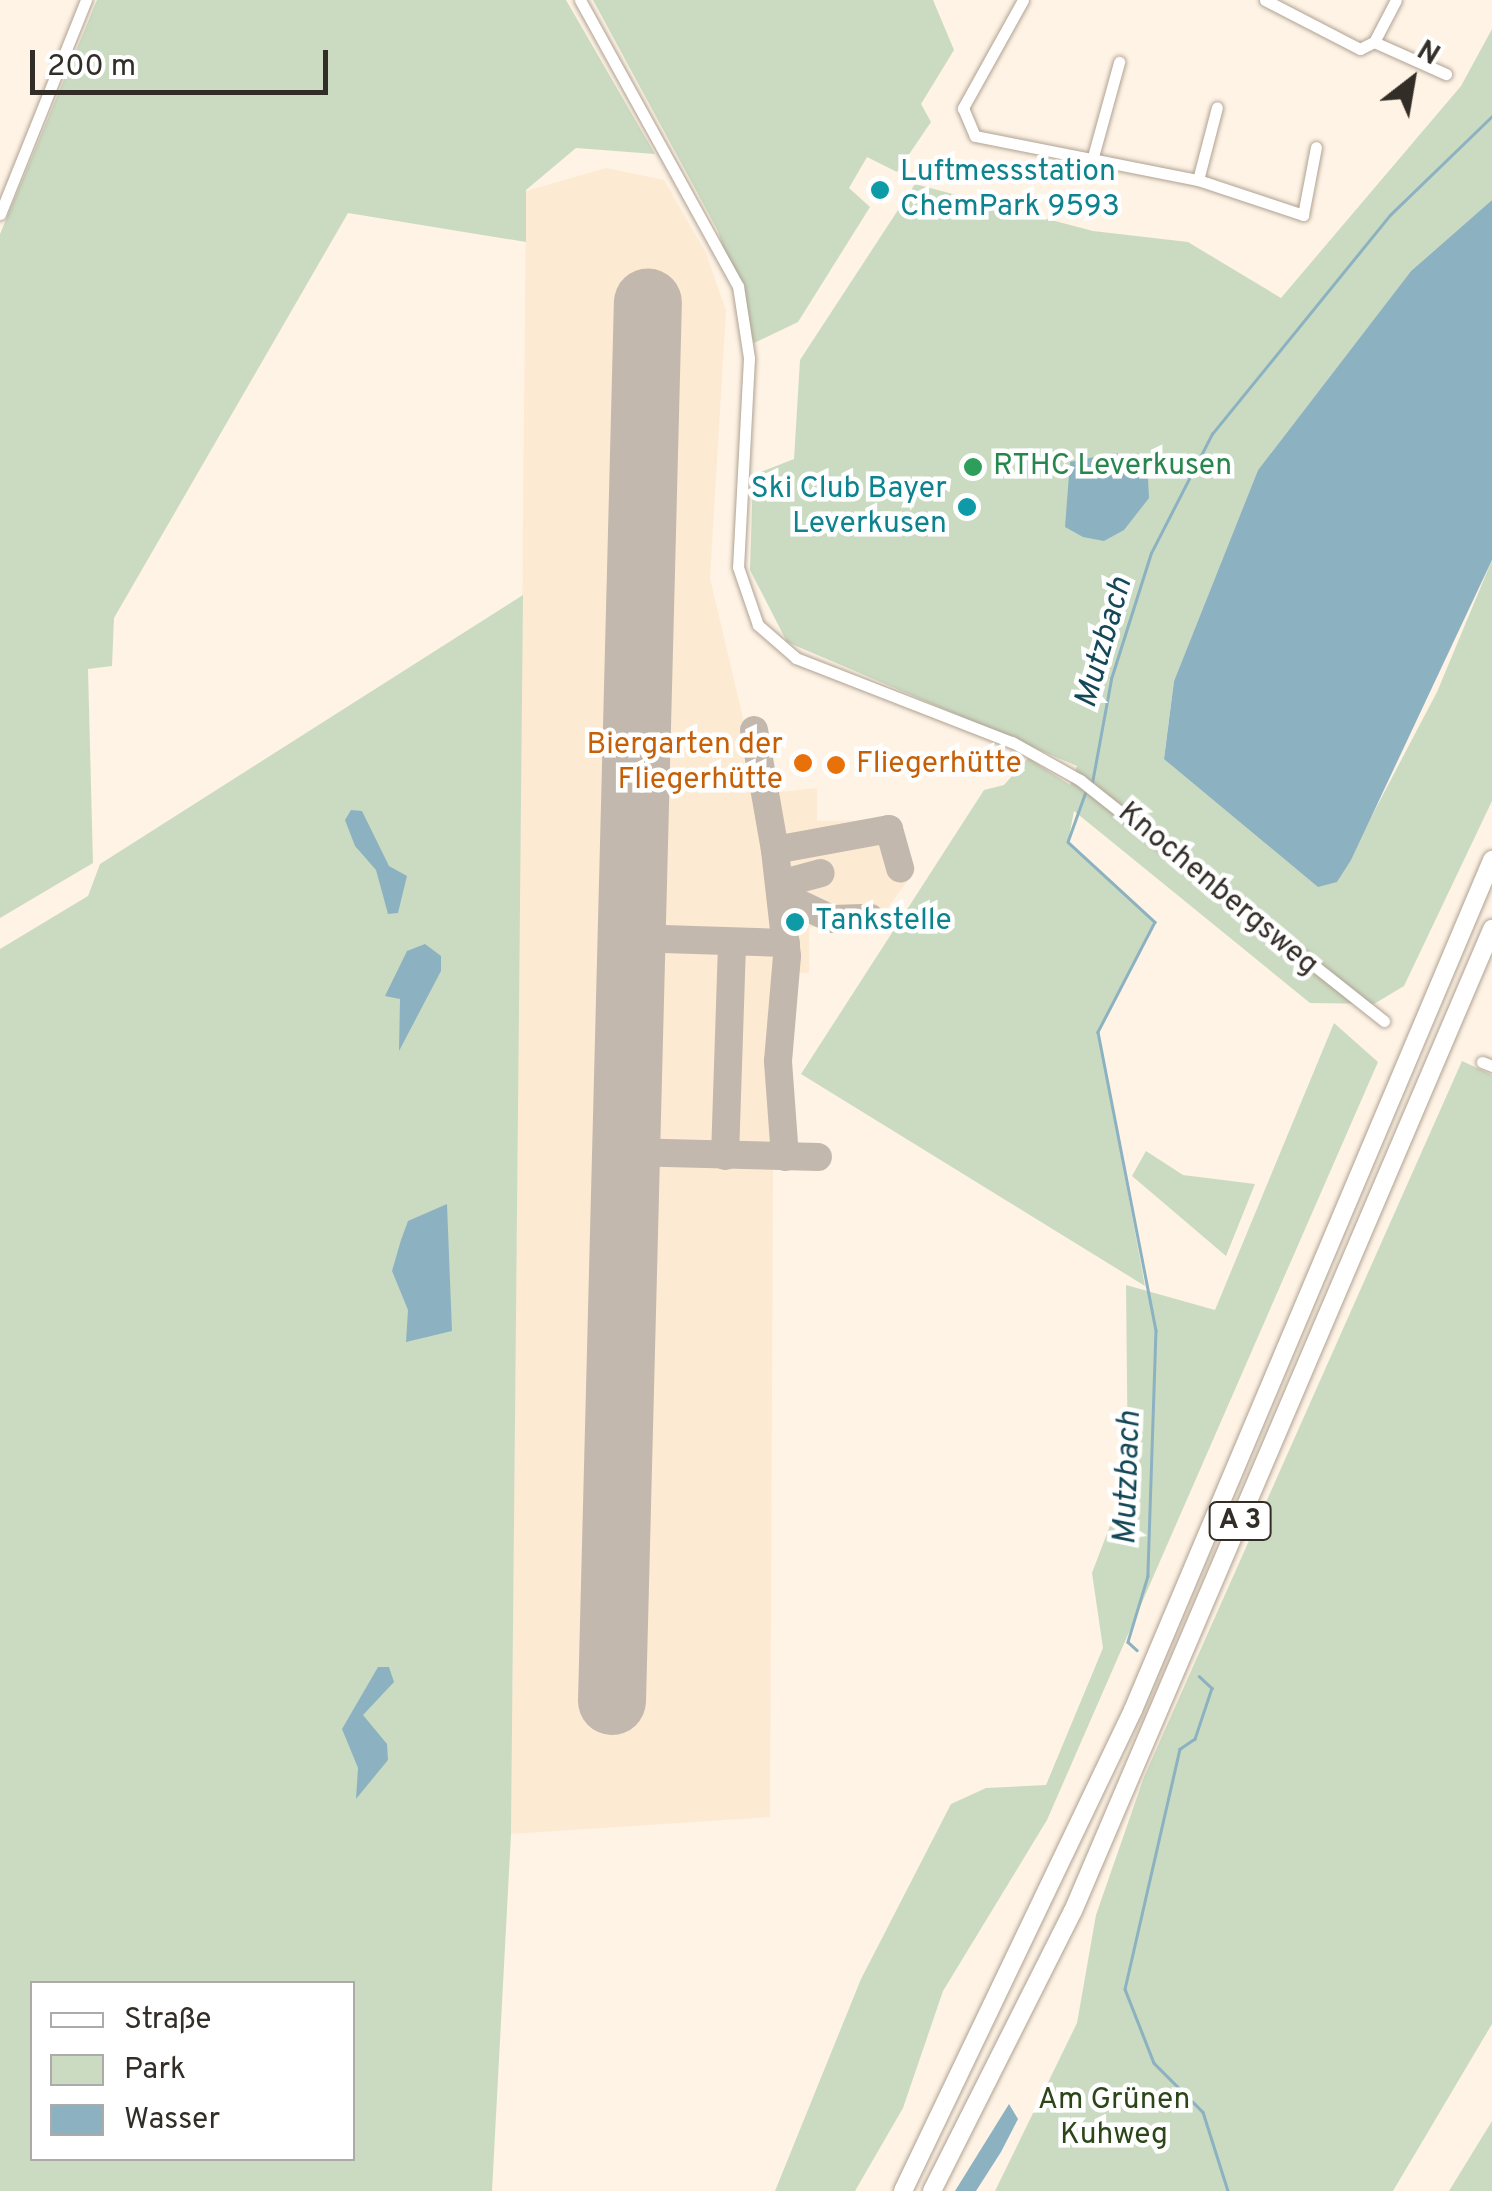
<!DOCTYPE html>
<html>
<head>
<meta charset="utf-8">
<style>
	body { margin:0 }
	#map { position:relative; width:1492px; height:2191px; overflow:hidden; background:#fef3e5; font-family:Overpass,sans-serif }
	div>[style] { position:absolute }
	.built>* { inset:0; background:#fdead2 }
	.green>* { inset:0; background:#cbdbc2 }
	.water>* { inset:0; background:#8cb2c1 }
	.stream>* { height:2.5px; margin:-1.25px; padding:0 1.25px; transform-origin:1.25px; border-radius:1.25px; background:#8cb2c1 }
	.taxiway>* { height:28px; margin:-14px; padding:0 14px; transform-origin:14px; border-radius:14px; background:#c2b8ad }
	.runway>* { height:68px; margin:-34px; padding:0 34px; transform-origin:34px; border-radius:34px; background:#c2b8ad }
	.roads { filter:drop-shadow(0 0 2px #afa292) drop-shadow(0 0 2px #afa292) }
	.minor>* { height:11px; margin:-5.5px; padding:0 5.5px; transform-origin:5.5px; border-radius:5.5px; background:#fff }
	.highway>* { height:18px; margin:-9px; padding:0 9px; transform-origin:9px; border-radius:9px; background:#fff }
	.dots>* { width:28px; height:28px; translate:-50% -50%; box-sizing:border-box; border:5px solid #fff; border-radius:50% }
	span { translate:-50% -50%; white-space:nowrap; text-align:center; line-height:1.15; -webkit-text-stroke:9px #fff; paint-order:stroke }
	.shield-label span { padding:2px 8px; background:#fff; border:2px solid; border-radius:8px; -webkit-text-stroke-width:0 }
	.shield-label { font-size:28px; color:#332d27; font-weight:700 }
	.culture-label { font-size:30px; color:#0d838f }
	.left { translate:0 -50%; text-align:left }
	.right { translate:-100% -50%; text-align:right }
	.leisure-label { font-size:30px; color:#27864d }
	.food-label { font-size:30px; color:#c56008 }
	.street-label { font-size:30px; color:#332d27 }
	.park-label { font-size:30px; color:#2c4619 }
	.water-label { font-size:32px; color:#144859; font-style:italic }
	.legend { position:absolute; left:30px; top:1981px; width:325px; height:180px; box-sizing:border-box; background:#fff; border:2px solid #adaba9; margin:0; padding:12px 18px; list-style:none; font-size:30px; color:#332d27 }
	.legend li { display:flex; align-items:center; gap:20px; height:50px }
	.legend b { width:50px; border:2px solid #adaba9 }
	.north { position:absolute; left:1362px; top:30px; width:100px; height:100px; -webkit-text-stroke:8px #fff; paint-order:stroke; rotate:31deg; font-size:28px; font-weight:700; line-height:40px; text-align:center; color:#332d27 }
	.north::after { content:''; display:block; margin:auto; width:35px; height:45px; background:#332d27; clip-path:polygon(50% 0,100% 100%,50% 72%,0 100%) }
	.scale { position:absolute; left:30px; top:50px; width:298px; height:45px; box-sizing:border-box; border:5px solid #332d27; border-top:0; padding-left:12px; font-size:30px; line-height:35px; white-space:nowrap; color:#332d27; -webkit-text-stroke:8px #fff; paint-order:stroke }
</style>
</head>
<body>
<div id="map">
	<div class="built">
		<div style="clip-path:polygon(606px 168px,664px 180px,706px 253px,726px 311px,710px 578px,761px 794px,817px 788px,817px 821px,896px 820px,912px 875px,875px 925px,809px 927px,809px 973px,774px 973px,770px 1817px,511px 1834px,526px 191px)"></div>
	</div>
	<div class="green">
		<div style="clip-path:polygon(97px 0,566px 0,655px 154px,576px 148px,526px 190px,526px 242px,348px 213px,114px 618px,112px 666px,88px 669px,93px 863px,0 918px,0 234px)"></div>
		<div style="clip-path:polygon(593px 0,933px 0,954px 50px,921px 104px,931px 122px,897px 172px,867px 157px,849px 188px,870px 207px,798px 322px,754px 343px,718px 231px)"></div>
		<div style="clip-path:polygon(1492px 29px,1492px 200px,1411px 271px,1258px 470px,1174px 681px,1164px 758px,1337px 882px,1437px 692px,1492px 560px,1492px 801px,1404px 986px,1374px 1004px,1310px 1003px,1074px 811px,1068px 842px,1155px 922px,1098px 1032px,1145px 1286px,801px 1074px,984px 790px,1004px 785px,1028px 758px,1070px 785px,1077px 766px,787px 642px,750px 570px,753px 475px,794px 459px,800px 360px,915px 184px,1093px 231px,1188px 242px,1281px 298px,1461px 86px)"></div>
		<div style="clip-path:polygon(evenodd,523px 595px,511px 1834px,492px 2191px,0 2191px,0 949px,88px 896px,100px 864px,523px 595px,32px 1984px,352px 1984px,352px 2158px,32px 2158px,32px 1984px)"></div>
		<div style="clip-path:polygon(1334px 1023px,1378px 1062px,1047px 1820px,943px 1991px,903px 2108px,855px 2191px,775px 2191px,861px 1979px,951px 1804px,986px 1788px,1046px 1785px,1103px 1648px,1092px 1573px,1128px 1478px,1126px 1285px,1215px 1310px)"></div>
		<div style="clip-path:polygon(1462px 1061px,1492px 1075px,1492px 2024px,1393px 2191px,995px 2191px,1077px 2023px,1096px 1915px,1144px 1777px)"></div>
		<div style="clip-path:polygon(1146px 1151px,1183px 1175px,1255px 1184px,1226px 1256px,1132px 1176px)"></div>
		<div style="clip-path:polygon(1492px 2121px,1492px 2191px,1449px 2191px)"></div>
	</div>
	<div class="water">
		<div style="clip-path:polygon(1492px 200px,1492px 560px,1351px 860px,1337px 882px,1318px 887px,1164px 759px,1174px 681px,1258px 470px,1411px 271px)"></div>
		<div style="clip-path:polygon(1114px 453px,1147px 457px,1149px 498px,1124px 530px,1104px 541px,1083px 537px,1065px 527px,1070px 462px)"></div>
		<div style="clip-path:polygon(351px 810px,362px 811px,389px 866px,407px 876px,398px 913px,388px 914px,376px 870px,355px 846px,345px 820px)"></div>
		<div style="clip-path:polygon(425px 944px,441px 956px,441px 971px,399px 1051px,400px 999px,385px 996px,407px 951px)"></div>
		<div style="clip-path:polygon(447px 1204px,452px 1331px,406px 1342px,408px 1310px,392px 1271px,401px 1240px,408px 1221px)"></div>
		<div style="clip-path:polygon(378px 1667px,389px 1667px,394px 1682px,363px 1715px,387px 1744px,388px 1760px,356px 1799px,358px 1768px,342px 1729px)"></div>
		<div style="clip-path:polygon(1009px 2104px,1018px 2119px,1001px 2152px,976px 2191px,955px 2191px)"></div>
	</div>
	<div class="stream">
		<div style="left:1092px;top:783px;width:106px;rotate:-79.6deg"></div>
		<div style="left:1111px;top:679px;width:132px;rotate:-72.4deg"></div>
		<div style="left:1151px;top:553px;width:134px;rotate:-62.9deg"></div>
		<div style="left:1212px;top:434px;width:282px;rotate:-50.9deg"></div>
		<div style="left:1390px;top:215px;width:142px;rotate:-44.1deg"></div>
		<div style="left:1087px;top:789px;width:56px;rotate:109.7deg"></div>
		<div style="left:1068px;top:842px;width:118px;rotate:42.6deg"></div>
		<div style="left:1155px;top:922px;width:124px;rotate:117.4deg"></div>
		<div style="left:1098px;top:1032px;width:304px;rotate:79deg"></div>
		<div style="left:1156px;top:1330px;width:246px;rotate:91.9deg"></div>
		<div style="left:1148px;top:1576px;width:69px;rotate:106.9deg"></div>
		<div style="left:1128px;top:1642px;width:12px;rotate:42deg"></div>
		<div style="left:1199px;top:1676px;width:18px;rotate:43deg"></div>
		<div style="left:1212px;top:1688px;width:54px;rotate:108.4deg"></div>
		<div style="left:1195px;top:1739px;width:18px;rotate:146deg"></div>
		<div style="left:1180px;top:1749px;width:246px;rotate:102.9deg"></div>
		<div style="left:1125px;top:1989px;width:79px;rotate:68.6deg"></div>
		<div style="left:1154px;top:2063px;width:69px;rotate:45deg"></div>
		<div style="left:1203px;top:2112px;width:83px;rotate:72.4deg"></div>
	</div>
	<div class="taxiway">
		<div style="left:754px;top:730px;width:122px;rotate:80.1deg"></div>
		<div style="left:780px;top:884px;width:42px;rotate:-15deg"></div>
		<div style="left:781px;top:895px;width:56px;rotate:25.2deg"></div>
		<div style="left:832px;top:919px;width:38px;rotate:-2deg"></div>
		<div style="left:633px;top:938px;width:153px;rotate:1.9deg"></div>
		<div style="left:627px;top:1152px;width:191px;rotate:1.5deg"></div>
		<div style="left:725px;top:1156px;width:213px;rotate:-88.1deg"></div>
		<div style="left:785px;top:1157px;width:96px;rotate:-94.2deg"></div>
		<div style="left:778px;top:1061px;width:105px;rotate:-85.1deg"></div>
		<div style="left:787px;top:956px;width:107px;rotate:-96.5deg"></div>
		<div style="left:775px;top:850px;width:116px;rotate:-10.4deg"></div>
		<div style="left:889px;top:829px;width:41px;rotate:74.2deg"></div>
	</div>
	<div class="runway">
		<div style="left:612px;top:1701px;width:1399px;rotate:-88.53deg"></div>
	</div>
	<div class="roads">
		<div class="minor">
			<div style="left:580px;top:0;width:327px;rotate:61.1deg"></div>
			<div style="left:738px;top:286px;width:73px;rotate:81.3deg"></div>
			<div style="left:749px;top:358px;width:209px;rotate:93deg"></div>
			<div style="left:738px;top:567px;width:61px;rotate:71deg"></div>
			<div style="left:758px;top:625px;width:50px;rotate:41deg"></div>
			<div style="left:796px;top:658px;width:232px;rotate:21.3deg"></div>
			<div style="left:1012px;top:742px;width:78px;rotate:29.2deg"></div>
			<div style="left:1080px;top:780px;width:388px;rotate:38.4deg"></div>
			<div style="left:1023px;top:0;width:124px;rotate:119.1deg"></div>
			<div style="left:963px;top:108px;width:30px;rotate:67deg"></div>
			<div style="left:975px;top:136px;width:227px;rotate:11.2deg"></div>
			<div style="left:1198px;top:180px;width:111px;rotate:18.4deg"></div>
			<div style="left:1303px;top:215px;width:69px;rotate:-79.2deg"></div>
			<div style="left:1265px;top:0;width:107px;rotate:27.3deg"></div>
			<div style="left:1360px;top:49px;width:16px;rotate:-27deg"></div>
			<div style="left:1374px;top:42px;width:79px;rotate:24deg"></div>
			<div style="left:1374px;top:42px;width:47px;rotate:-62.4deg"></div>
			<div style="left:1091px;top:164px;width:106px;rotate:-74.6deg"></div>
			<div style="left:1198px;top:180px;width:75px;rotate:-75.4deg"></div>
			<div style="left:0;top:214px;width:231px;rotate:-68.1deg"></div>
			<div style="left:1482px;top:1062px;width:11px;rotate:22deg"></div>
		</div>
		<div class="highway">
			<div style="left:903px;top:2191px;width:533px;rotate:-64.44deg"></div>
			<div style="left:1133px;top:1710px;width:923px;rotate:-67.1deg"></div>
			<div style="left:932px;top:2191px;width:313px;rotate:-63.3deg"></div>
			<div style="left:1073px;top:1911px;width:1068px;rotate:-66.89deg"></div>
		</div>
	</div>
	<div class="dots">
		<div style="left:880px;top:190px;background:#0f9aa8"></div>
		<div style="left:973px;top:467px;background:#2e9e5b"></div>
		<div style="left:967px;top:507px;background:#0f9aa8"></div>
		<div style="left:803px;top:763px;background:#e8710a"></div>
		<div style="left:836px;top:765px;background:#e8710a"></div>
		<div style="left:795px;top:922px;background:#0f9aa8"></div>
	</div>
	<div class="shield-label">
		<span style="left:1240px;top:1521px">A 3</span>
	</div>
	<div class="culture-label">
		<span class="left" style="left:900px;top:190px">Luftmessstation<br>ChemPark 9593</span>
		<span class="right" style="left:947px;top:507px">Ski Club Bayer<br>Leverkusen</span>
		<span class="left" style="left:815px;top:922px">Tankstelle</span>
	</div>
	<div class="leisure-label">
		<span class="left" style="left:993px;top:467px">RTHC Leverkusen</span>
	</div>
	<div class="food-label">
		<span class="right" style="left:783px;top:763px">Biergarten der<br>Fliegerhütte</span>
		<span class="left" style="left:856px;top:765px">Fliegerhütte</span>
	</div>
	<div class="street-label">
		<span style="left:1217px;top:890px;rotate:40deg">Knochenbergsweg</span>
	</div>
	<div class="park-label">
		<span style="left:1114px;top:2118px">Am Grünen<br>Kuhweg</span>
	</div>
	<div class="water-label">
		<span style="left:1105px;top:643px;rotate:-74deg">Mutzbach</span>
		<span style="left:1129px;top:1478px;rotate:-88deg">Mutzbach</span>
	</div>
	<ul class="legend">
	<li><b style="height:12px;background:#fff"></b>Straße</li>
	<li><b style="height:28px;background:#cbdbc2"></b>Park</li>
	<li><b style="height:28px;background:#8cb2c1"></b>Wasser</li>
	</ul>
	<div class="north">N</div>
	<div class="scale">200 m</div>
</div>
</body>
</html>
